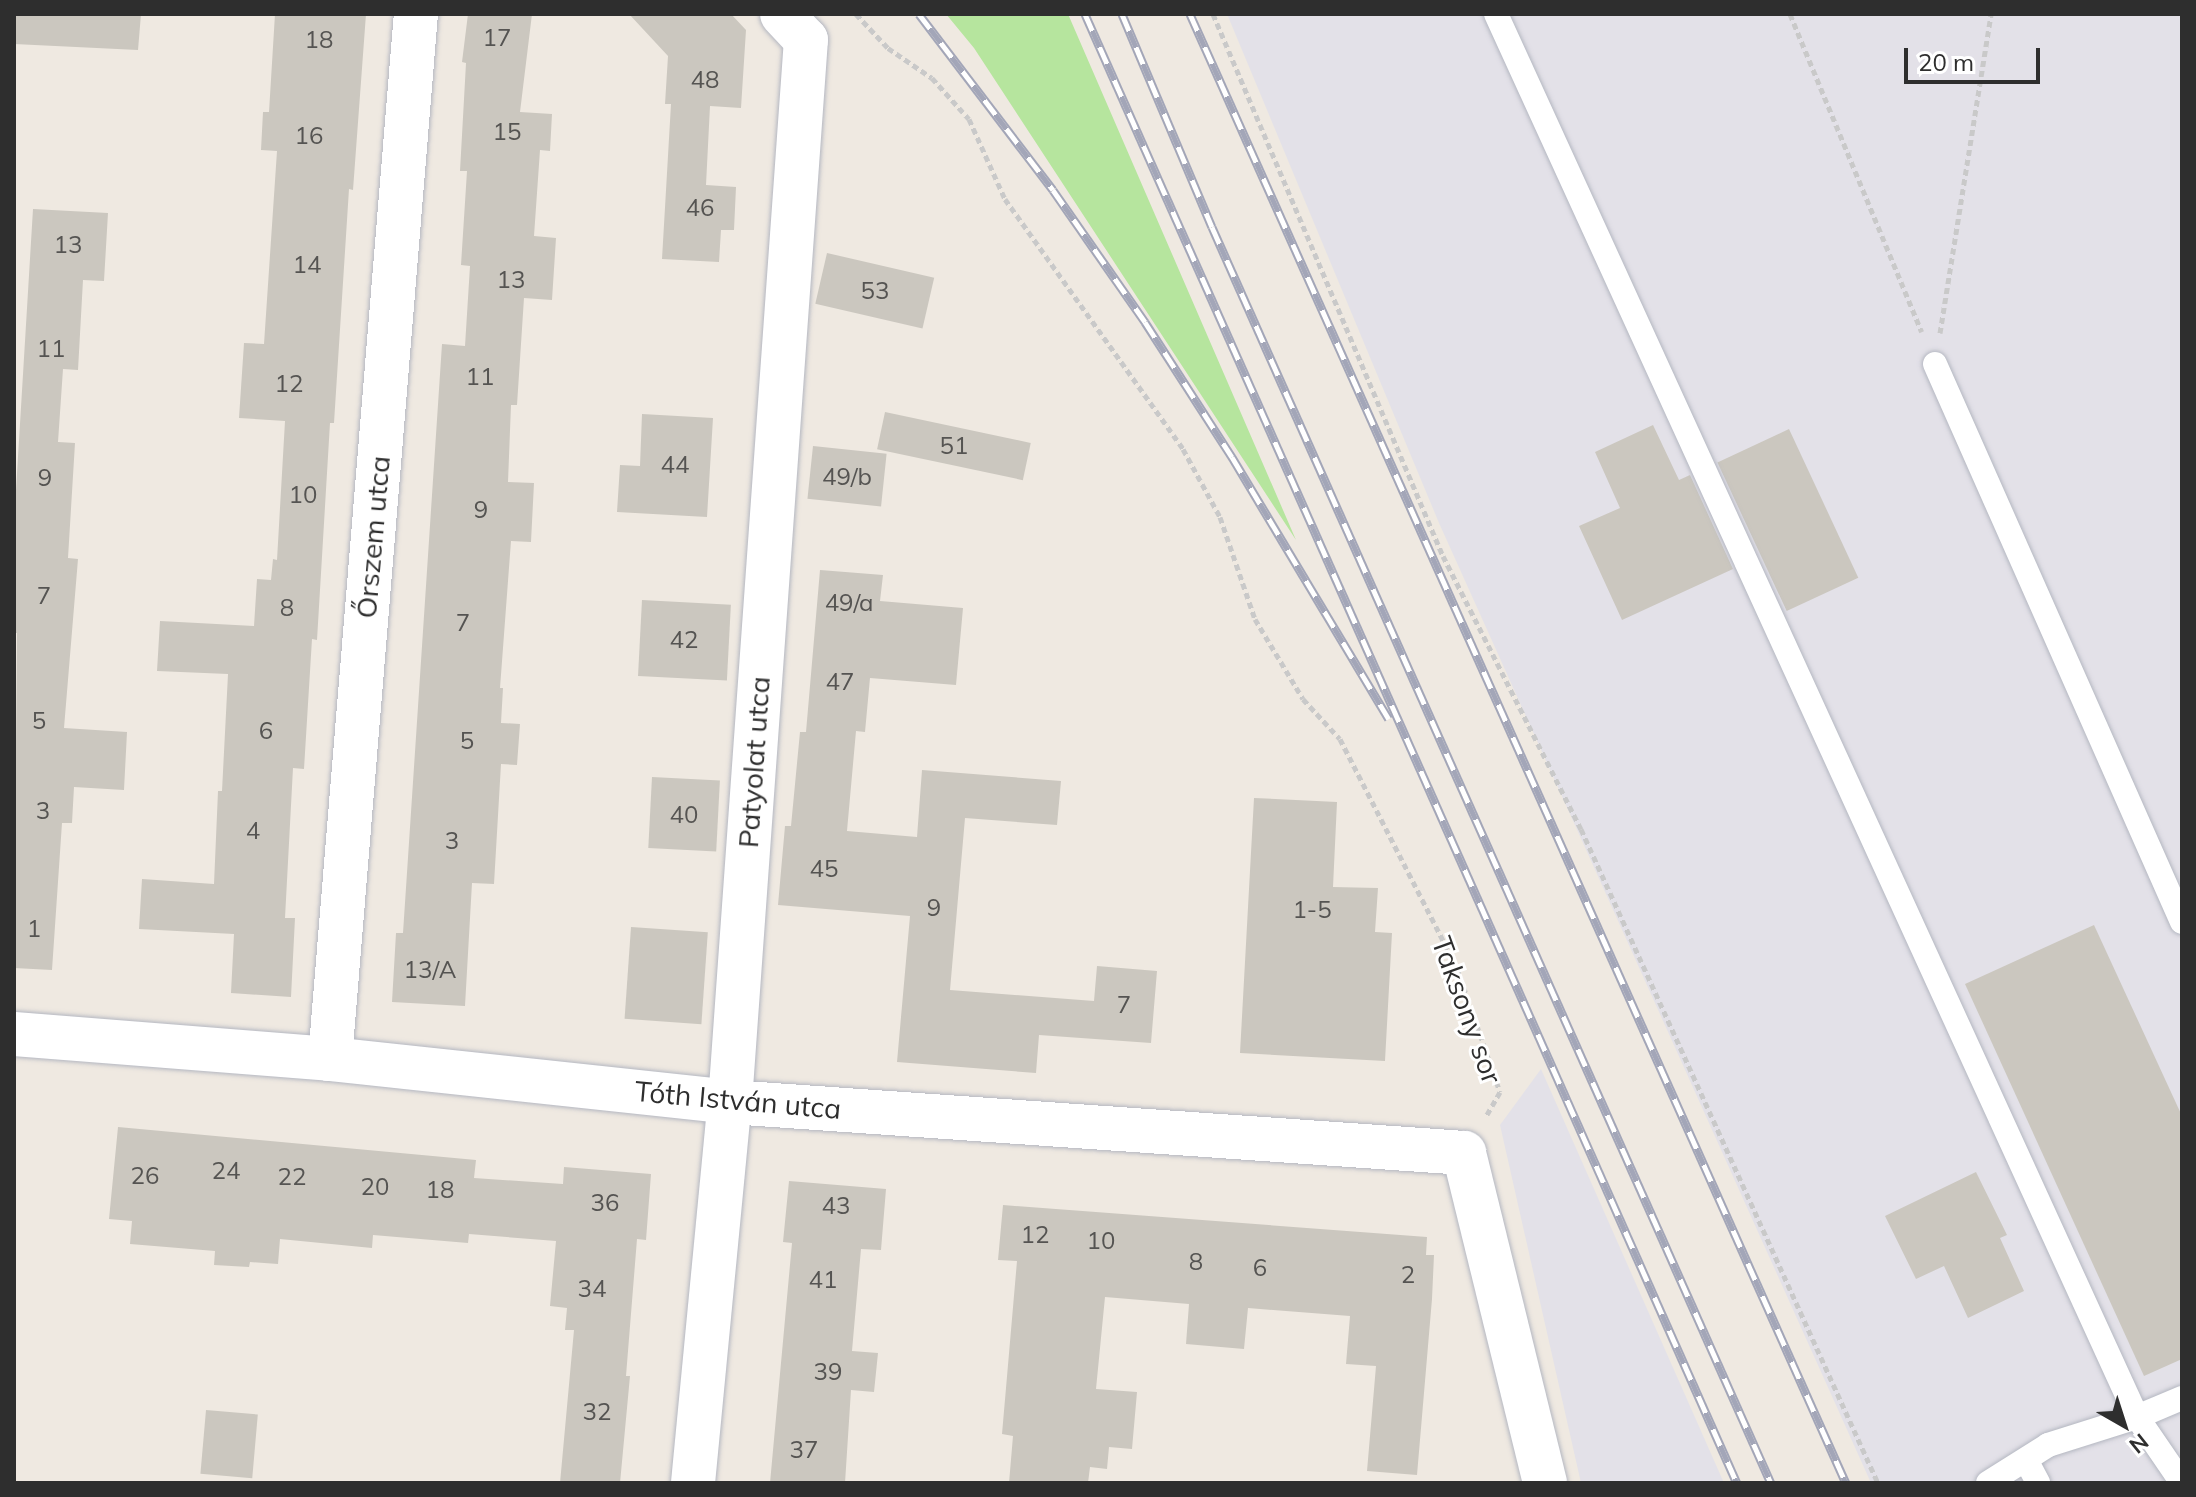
<!DOCTYPE html>
<html>
<head>
<meta charset="utf-8">
<style>
	body { margin:0 }
	#map { position:relative; width:2196px; height:1497px; overflow:hidden; background:#efe9e1; font-family:Mulish,sans-serif }
	div>[style] { position:absolute }
	.industrial>* { inset:0; background:#e3e1e8 }
	.green>* { inset:0; background:#b6e59e }
	.building>* { inset:0; background:#cbc7bf; transform-origin:0 0 }
	.path>* { height:5px; margin-top:-2.5px; transform-origin:0; background:repeating-linear-gradient(90deg,#c9c9c9 0 6px,transparent 0 10px) }
	.roads { filter:drop-shadow(0 0 2px #b4b7c1) drop-shadow(0 0 2px #b4b7c1) }
	.lane>* { height:24px; margin:-12px; padding:0 12px; transform-origin:12px; border-radius:12px; background:#fff }
	.street>* { height:44px; margin:-22px; padding:0 22px; transform-origin:22px; border-radius:22px; background:#fff }
	.rail>* { height:9px; margin-top:-4.5px; transform-origin:0; background:repeating-linear-gradient(90deg,#fff 0 18px,#a3a6b8 0 36px); box-sizing:border-box; border-block:2px solid #a3a6b8 }
	span { translate:-50% -50%; white-space:nowrap; text-align:center; line-height:1.15; -webkit-text-stroke:6px #fff; paint-order:stroke }
	.number-label { font-size:24px; color:#555452 }
	.number-label span { -webkit-text-stroke-width:0 }
	.street-label { font-size:28px; color:#2e2e2e }
	.frame { position:absolute; inset:0; border:16px solid #2e2e2e; pointer-events:none }
	.north { position:absolute; left:2084px; top:1385px; width:80px; height:80px; -webkit-text-stroke:6px #fff; paint-order:stroke; rotate:141deg; font-size:22px; font-weight:700; line-height:32px; text-align:center; color:#2e2e2e }
	.north::after { content:''; display:block; margin:auto; width:28px; height:36px; background:#2e2e2e; clip-path:polygon(50% 0,100% 100%,50% 72%,0 100%) }
	.scale { position:absolute; left:1904px; top:48px; width:136px; height:36px; box-sizing:border-box; border:4px solid #2e2e2e; border-top:0; padding-left:10px; font-size:24px; line-height:28px; white-space:nowrap; color:#2e2e2e; -webkit-text-stroke:6px #fff; paint-order:stroke }
</style>
</head>
<body>
<div id="map">
	<div class="industrial">
		<div style="clip-path:polygon(1227px 14px,2182px 14px,2182px 1483px,1871px 1483px,1439px 523px)"></div>
		<div style="clip-path:polygon(1541px 1069px,1724px 1483px,1581px 1483px,1500px 1125px)"></div>
	</div>
	<div class="green">
		<div style="clip-path:polygon(946px 14px,1068px 14px,1296px 540px,974px 48px)"></div>
	</div>
	<div class="building">
		<div style="clip-path:polygon(14px 14px,141px 14px,138px 50px,14px 44px)"></div>
		<div style="clip-path:polygon(275px 14px,366px 14px,353px 190px,349px 189px,334px 423px,330px 423px,317px 640px,312px 639px,304px 769px,293px 768px,285px 918px,295px 918px,291px 997px,231px 993px,234px 934px,139px 929px,142px 879px,214px 884px,218px 791px,222px 791px,228px 674px,157px 671px,160px 621px,254px 626px,257px 579px,271px 580px,273px 559px,277px 560px,285px 421px,239px 418px,244px 343px,264px 344px,277px 151px,261px 150px,263px 112px,269px 112px)"></div>
		<div style="clip-path:polygon(468px 14px,532px 14px,520px 112px,552px 114px,550px 151px,540px 150px,534px 236px,556px 238px,552px 300px,524px 298px,517px 405px,511px 405px,508px 482px,534px 483px,531px 542px,511px 541px,500px 688px,503px 688px,501px 723px,520px 724px,517px 765px,501px 764px,494px 884px,472px 883px,465px 1006px,392px 1002px,396px 933px,403px 933px,442px 344px,465px 346px,470px 266px,461px 265px,467px 171px,460px 171px,466px 63px,462px 62px)"></div>
		<div style="clip-path:polygon(629px 14px,731px 14px,746px 30px,741px 108px,710px 106px,706px 185px,736px 187px,734px 230px,721px 230px,719px 262px,662px 259px,671px 104px,665px 104px,668px 56px)"></div>
		<div style="clip-path:polygon(33px 209px,108px 213px,104px 281px,83px 280px,78px 370px,63px 369px,58px 442px,75px 443px,68px 558px,78px 559px,64px 728px,127px 732px,124px 790px,74px 787px,72px 823px,62px 823px,52px 970px,14px 968px,17px 633px,14px 633px,14px 523px)"></div>
		<div style="left:827px;top:253px;width:110px;height:52px;rotate:13deg"></div>
		<div style="left:885px;top:412px;width:149px;height:38px;rotate:12deg"></div>
		<div style="clip-path:polygon(642px 414px,713px 418px,707px 517px,617px 512px,620px 465px,640px 466px)"></div>
		<div style="clip-path:polygon(1653px 425px,1679px 480px,1690px 475px,1733px 569px,1622px 620px,1579px 526px,1620px 508px,1595px 452px)"></div>
		<div style="left:1789px;top:429px;width:164px;height:79px;rotate:65deg"></div>
		<div style="left:813px;top:446px;width:74px;height:53px;rotate:6deg"></div>
		<div style="clip-path:polygon(820px 570px,883px 575px,880px 601px,963px 608px,956px 685px,870px 678px,865px 732px,856px 731px,847px 831px,917px 837px,922px 770px,1061px 781px,1057px 825px,965px 818px,950px 990px,1094px 1001px,1097px 966px,1157px 971px,1151px 1043px,1039px 1035px,1036px 1073px,897px 1062px,910px 916px,778px 905px,785px 826px,791px 826px,800px 732px,806px 732px)"></div>
		<div style="left:642px;top:600px;width:89px;height:76px;rotate:3deg"></div>
		<div style="left:652px;top:777px;width:68px;height:71px;rotate:3deg"></div>
		<div style="clip-path:polygon(1254px 798px,1337px 802px,1333px 887px,1378px 888px,1375px 932px,1392px 933px,1385px 1061px,1240px 1053px)"></div>
		<div style="clip-path:polygon(2094px 925px,2182px 1116px,2182px 1359px,2144px 1376px,1965px 984px)"></div>
		<div style="left:631px;top:927px;width:77px;height:92px;rotate:4deg"></div>
		<div style="clip-path:polygon(118px 1127px,476px 1160px,474px 1178px,563px 1184px,564px 1167px,651px 1174px,646px 1240px,637px 1239px,626px 1376px,630px 1376px,620px 1483px,560px 1483px,574px 1330px,565px 1330px,567px 1308px,550px 1306px,556px 1241px,469px 1234px,468px 1243px,373px 1235px,372px 1248px,280px 1239px,278px 1264px,250px 1262px,249px 1267px,214px 1265px,215px 1251px,130px 1244px,132px 1221px,109px 1219px)"></div>
		<div style="clip-path:polygon(1976px 1172px,2007px 1235px,2000px 1238px,2024px 1291px,1968px 1318px,1944px 1266px,1916px 1279px,1885px 1216px)"></div>
		<div style="clip-path:polygon(789px 1181px,886px 1189px,881px 1250px,861px 1249px,852px 1351px,878px 1353px,874px 1392px,851px 1390px,845px 1483px,770px 1483px,792px 1243px,783px 1242px)"></div>
		<div style="clip-path:polygon(1003px 1205px,1427px 1237px,1426px 1255px,1434px 1255px,1432px 1299px,1417px 1475px,1367px 1471px,1376px 1366px,1346px 1364px,1350px 1316px,1248px 1308px,1244px 1349px,1186px 1344px,1189px 1304px,1105px 1297px,1096px 1389px,1137px 1392px,1132px 1449px,1109px 1447px,1107px 1469px,1090px 1467px,1088px 1483px,1009px 1483px,1013px 1436px,1002px 1434px,1017px 1261px,998px 1260px)"></div>
		<div style="left:206px;top:1410px;width:52px;height:64px;rotate:5deg"></div>
	</div>
	<div class="path">
		<div style="left:856px;top:14px;width:47px;rotate:46.7deg"></div>
		<div style="left:888px;top:48px;width:53px;rotate:34.3deg"></div>
		<div style="left:932px;top:78px;width:55px;rotate:47.9deg"></div>
		<div style="left:969px;top:119px;width:88px;rotate:65.8deg"></div>
		<div style="left:1005px;top:199px;width:307px;rotate:54.5deg"></div>
		<div style="left:1183px;top:449px;width:77px;rotate:61.4deg"></div>
		<div style="left:1220px;top:517px;width:108px;rotate:71.1deg"></div>
		<div style="left:1255px;top:619px;width:93px;rotate:59deg"></div>
		<div style="left:1303px;top:699px;width:54px;rotate:47.2deg"></div>
		<div style="left:1340px;top:739px;width:257px;rotate:62.9deg"></div>
		<div style="left:1457px;top:968px;width:131px;rotate:70.9deg"></div>
		<div style="left:1500px;top:1092px;width:28px;rotate:120deg"></div>
		<div style="left:1213px;top:14px;width:589px;rotate:67.01deg"></div>
		<div style="left:1443px;top:556px;width:306px;rotate:63.2deg"></div>
		<div style="left:1581px;top:829px;width:718px;rotate:65.58deg"></div>
		<div style="left:1790px;top:14px;width:344px;rotate:67.5deg"></div>
		<div style="left:1940px;top:333px;width:323px;rotate:-80.9deg"></div>
	</div>
	<div class="roads">
		<div class="lane">
			<div style="left:1496px;top:14px;width:1542px;rotate:65.45deg"></div>
			<div style="left:2137px;top:1417px;width:49px;rotate:-22.9deg"></div>
			<div style="left:1935px;top:364px;width:610px;rotate:66.12deg"></div>
			<div style="left:2026px;top:1460px;width:26px;rotate:62deg"></div>
			<div style="left:1988px;top:1483px;width:71px;rotate:-32.3deg"></div>
			<div style="left:2048px;top:1445px;width:93px;rotate:-17.5deg"></div>
			<div style="left:2137px;top:1417px;width:80px;rotate:55.7deg"></div>
		</div>
		<div class="street">
			<div style="left:14px;top:1034px;width:317px;rotate:4.5deg"></div>
			<div style="left:330px;top:1059px;width:402px;rotate:6.1deg"></div>
			<div style="left:730px;top:1102px;width:736px;rotate:3.97deg"></div>
			<div style="left:1464px;top:1153px;width:340px;rotate:76.2deg"></div>
			<div style="left:330px;top:1059px;width:1049px;rotate:-85.3deg"></div>
			<div style="left:693px;top:1483px;width:383px;rotate:-84.5deg"></div>
			<div style="left:730px;top:1102px;width:1065px;rotate:-85.91deg"></div>
			<div style="left:806px;top:40px;width:35px;rotate:-133deg"></div>
		</div>
	</div>
	<div class="rail">
		<div style="left:919px;top:14px;width:221px;rotate:52.7deg"></div>
		<div style="left:1053px;top:190px;width:161px;rotate:55.1deg"></div>
		<div style="left:1145px;top:322px;width:161px;rotate:57.2deg"></div>
		<div style="left:1232px;top:457px;width:305px;rotate:59.1deg"></div>
		<div style="left:1085px;top:14px;width:1607px;rotate:66.07deg"></div>
		<div style="left:1122px;top:14px;width:231px;rotate:67.1deg"></div>
		<div style="left:1212px;top:227px;width:1375px;rotate:66.01deg"></div>
		<div style="left:1190px;top:14px;width:1609px;rotate:65.94deg"></div>
	</div>
	<div class="number-label">
		<span style="left:497px;top:38px">17</span>
		<span style="left:319px;top:40px">18</span>
		<span style="left:705px;top:80px">48</span>
		<span style="left:507px;top:132px">15</span>
		<span style="left:309px;top:136px">16</span>
		<span style="left:700px;top:208px">46</span>
		<span style="left:68px;top:245px">13</span>
		<span style="left:307px;top:265px">14</span>
		<span style="left:511px;top:280px">13</span>
		<span style="left:875px;top:291px">53</span>
		<span style="left:51px;top:349px">11</span>
		<span style="left:480px;top:377px">11</span>
		<span style="left:289px;top:384px">12</span>
		<span style="left:954px;top:446px">51</span>
		<span style="left:675px;top:465px">44</span>
		<span style="left:847px;top:477px">49/b</span>
		<span style="left:45px;top:478px">9</span>
		<span style="left:303px;top:495px">10</span>
		<span style="left:481px;top:510px">9</span>
		<span style="left:44px;top:596px">7</span>
		<span style="left:849px;top:603px">49/a</span>
		<span style="left:287px;top:608px">8</span>
		<span style="left:463px;top:623px">7</span>
		<span style="left:684px;top:640px">42</span>
		<span style="left:840px;top:682px">47</span>
		<span style="left:39px;top:721px">5</span>
		<span style="left:266px;top:731px">6</span>
		<span style="left:467px;top:741px">5</span>
		<span style="left:43px;top:811px">3</span>
		<span style="left:684px;top:815px">40</span>
		<span style="left:253px;top:831px">4</span>
		<span style="left:452px;top:841px">3</span>
		<span style="left:824px;top:869px">45</span>
		<span style="left:934px;top:908px">9</span>
		<span style="left:1312px;top:910px">1-5</span>
		<span style="left:34px;top:929px">1</span>
		<span style="left:430px;top:970px">13/A</span>
		<span style="left:1124px;top:1005px">7</span>
		<span style="left:226px;top:1171px">24</span>
		<span style="left:145px;top:1176px">26</span>
		<span style="left:292px;top:1177px">22</span>
		<span style="left:375px;top:1187px">20</span>
		<span style="left:440px;top:1190px">18</span>
		<span style="left:605px;top:1203px">36</span>
		<span style="left:836px;top:1206px">43</span>
		<span style="left:1035px;top:1235px">12</span>
		<span style="left:1101px;top:1241px">10</span>
		<span style="left:1196px;top:1262px">8</span>
		<span style="left:1260px;top:1268px">6</span>
		<span style="left:1408px;top:1275px">2</span>
		<span style="left:823px;top:1280px">41</span>
		<span style="left:592px;top:1289px">34</span>
		<span style="left:828px;top:1372px">39</span>
		<span style="left:597px;top:1412px">32</span>
		<span style="left:804px;top:1450px">37</span>
	</div>
	<div class="street-label">
		<span style="left:373px;top:537px;rotate:-85deg">Őrszem utca</span>
		<span style="left:754px;top:762px;rotate:-86deg">Patyolat utca</span>
		<span style="left:1467px;top:1010px;rotate:70deg">Taksony sor</span>
		<span style="left:738px;top:1100px;rotate:5deg">Tóth István utca</span>
	</div>
	<div class="frame"></div>
	<div class="north">N</div>
	<div class="scale">20 m</div>
</div>
</body>
</html>
